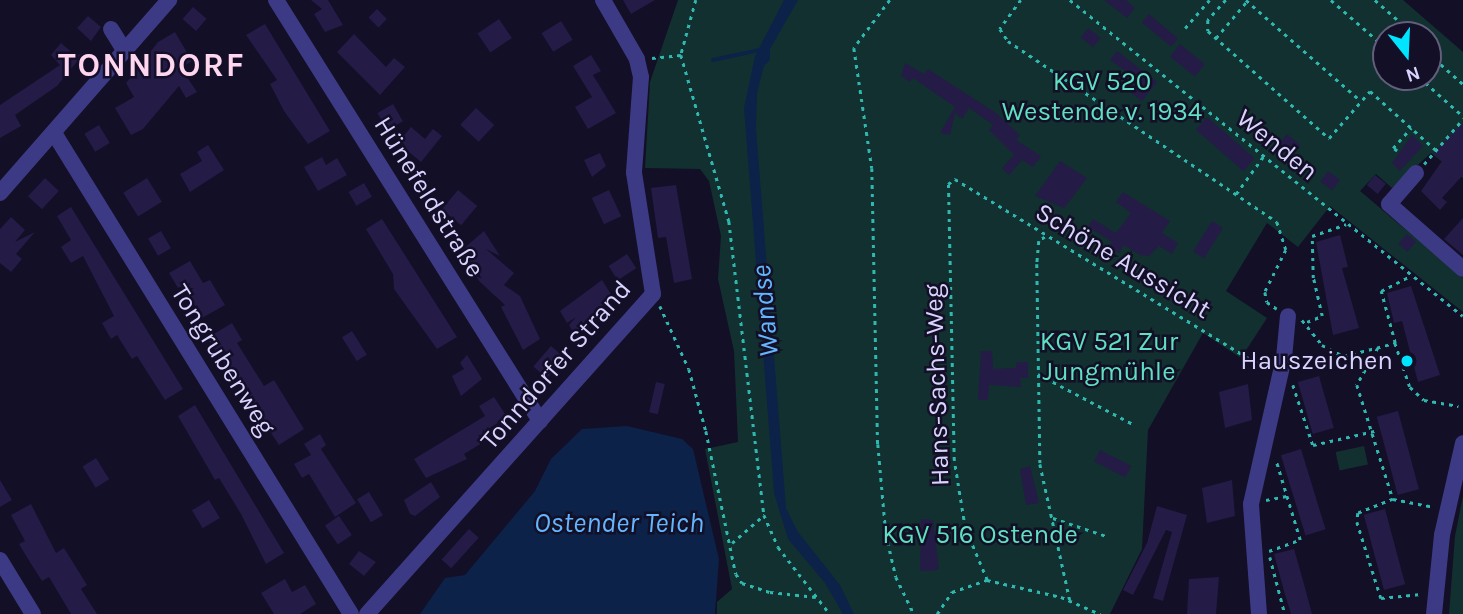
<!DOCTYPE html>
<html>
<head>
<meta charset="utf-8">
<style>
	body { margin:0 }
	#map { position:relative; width:1463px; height:614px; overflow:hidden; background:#130f26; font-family:Karla,sans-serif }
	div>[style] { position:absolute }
	.green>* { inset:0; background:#12302f; transform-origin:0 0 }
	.water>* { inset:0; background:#0c2248 }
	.stream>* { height:3.5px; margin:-1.75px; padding:0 1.75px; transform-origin:1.75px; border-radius:1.75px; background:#0c2248 }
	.building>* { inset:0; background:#241b47; transform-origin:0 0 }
	.path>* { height:2.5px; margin-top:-1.25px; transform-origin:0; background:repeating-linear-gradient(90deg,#2fb8b0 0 3.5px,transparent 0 8.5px) }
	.minor>* { height:16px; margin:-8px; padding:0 8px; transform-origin:8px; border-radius:8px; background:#3d3a85 }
	.dots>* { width:19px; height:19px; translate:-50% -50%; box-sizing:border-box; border:4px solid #130f26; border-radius:50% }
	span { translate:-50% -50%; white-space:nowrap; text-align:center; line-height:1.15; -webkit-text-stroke:5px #130f26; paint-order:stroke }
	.park-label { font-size:26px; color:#5fe0c0 }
	.street-label { font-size:26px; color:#d9d4ff }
	.poi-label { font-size:26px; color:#d9d4ff }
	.right { translate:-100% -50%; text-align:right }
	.water-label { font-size:28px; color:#62b6ff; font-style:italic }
	.district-label { font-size:33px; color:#ffd6f0; font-weight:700; letter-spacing:2px }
	.north { position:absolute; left:1372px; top:21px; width:70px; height:70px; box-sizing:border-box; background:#130f26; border:2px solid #625e7d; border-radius:50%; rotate:162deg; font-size:19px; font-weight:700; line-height:28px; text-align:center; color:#d9d4ff }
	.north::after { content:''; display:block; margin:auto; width:24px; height:32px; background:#00e5ff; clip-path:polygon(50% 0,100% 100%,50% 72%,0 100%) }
</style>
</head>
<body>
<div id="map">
	<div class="green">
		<div style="clip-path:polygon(evenodd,678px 0,1403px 0,1463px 52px,1463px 178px,1431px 153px,1392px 188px,1376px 174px,1360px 191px,1463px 278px,1463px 312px,1330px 206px,1298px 247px,1267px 223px,1226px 291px,1267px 318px,1241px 358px,1203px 333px,1148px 430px,1142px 549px,1110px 614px,717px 614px,717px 602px,732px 589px,705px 449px,738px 442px,734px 351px,718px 279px,721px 236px,709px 181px,700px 169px,645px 168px,650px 82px,678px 0,1386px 35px,1428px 35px,1428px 77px,1386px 77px,1386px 35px)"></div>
		<div style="left:1364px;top:446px;width:19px;height:29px;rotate:78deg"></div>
		<div style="clip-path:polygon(1463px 496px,1463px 614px,1449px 614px,1455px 536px)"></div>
	</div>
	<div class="water">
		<div style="clip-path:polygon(784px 0,798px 0,770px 49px,770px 60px,764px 66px,757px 93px,756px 129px,786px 508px,798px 532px,840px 585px,854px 614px,843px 614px,825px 583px,788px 539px,774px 493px,744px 108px,755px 56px)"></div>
		<div style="clip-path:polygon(627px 426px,682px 439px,693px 449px,719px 559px,715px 614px,420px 614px,445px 578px,465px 575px,535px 491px,551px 459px,582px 429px)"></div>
	</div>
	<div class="stream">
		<div style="left:713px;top:60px;width:48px;rotate:-12deg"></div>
	</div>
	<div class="building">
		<div style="clip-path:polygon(311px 0,328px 0,343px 25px,325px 32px,314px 14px,322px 9px)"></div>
		<div style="clip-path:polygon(623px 0,655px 0,631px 14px)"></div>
		<div style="clip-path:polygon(1104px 0,1126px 0,1135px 8px,1127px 18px)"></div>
		<div style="left:193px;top:7px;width:18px;height:16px;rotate:41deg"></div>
		<div style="left:377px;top:9px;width:14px;height:12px;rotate:45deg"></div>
		<div style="left:1149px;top:14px;width:38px;height:11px;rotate:40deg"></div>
		<div style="clip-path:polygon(88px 16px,101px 27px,91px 41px,77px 28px)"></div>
		<div style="left:499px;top:19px;width:23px;height:26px;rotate:56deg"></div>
		<div style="left:561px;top:21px;width:22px;height:23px;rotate:58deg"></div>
		<div style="clip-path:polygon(265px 24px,330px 131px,308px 144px,284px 111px,270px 84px,277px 80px,246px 35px)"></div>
		<div style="left:1088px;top:28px;width:16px;height:12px;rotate:38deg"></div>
		<div style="clip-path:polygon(175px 32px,192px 61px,181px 68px,197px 92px,186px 98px,179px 86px,143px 129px,131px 135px,115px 108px,134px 97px,126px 83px,158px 42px)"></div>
		<div style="clip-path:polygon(354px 34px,386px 67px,394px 58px,405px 67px,380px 95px,337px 52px)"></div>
		<div style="clip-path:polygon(61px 43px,76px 56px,85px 52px,57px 86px,15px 115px,21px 126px,0 138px,0 105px,60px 65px,51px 55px)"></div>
		<div style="left:1180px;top:44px;width:32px;height:16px;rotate:39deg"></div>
		<div style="clip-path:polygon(1117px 51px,1157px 82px,1142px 101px,1131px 93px,1139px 81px,1110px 60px)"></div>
		<div style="clip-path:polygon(591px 55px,601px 71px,593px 75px,616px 113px,588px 129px,575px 107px,592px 97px,573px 66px)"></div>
		<div style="clip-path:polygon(905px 63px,924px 74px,928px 69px,996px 113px,1020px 135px,1016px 140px,1041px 156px,1033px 167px,1022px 160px,1009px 175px,1002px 168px,1014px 155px,989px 130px,993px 125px,969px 108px,962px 119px,955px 113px,950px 135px,940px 133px,955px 107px,913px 78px,910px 82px,901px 76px)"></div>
		<div style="left:393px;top:104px;width:20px;height:18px;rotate:60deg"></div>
		<div style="left:476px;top:108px;width:25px;height:23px;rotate:43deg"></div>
		<div style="left:1207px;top:117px;width:63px;height:17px;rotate:41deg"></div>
		<div style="clip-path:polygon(1463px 123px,1463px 175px,1442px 198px,1447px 202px,1440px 210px,1421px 191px,1442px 161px,1433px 153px)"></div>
		<div style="left:99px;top:125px;width:21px;height:17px;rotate:59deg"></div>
		<div style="clip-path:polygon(411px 127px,425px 139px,433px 129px,442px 136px,421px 162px,398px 143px)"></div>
		<div style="left:1287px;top:134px;width:17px;height:16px;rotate:40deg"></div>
		<div style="clip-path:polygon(1412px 135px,1423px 146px,1400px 171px,1392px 163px)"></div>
		<div style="clip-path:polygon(208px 145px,224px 170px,190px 192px,180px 174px,202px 161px,197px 152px)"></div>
		<div style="clip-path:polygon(600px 153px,606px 166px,592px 177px,584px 160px)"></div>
		<div style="clip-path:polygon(322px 157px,326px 165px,337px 158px,347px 175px,318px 191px,304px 167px)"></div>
		<div style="clip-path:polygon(1060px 161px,1087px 178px,1064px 208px,1035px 196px)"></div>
		<div style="left:1328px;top:171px;width:15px;height:13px;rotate:37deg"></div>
		<div style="left:1375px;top:175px;width:14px;height:13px;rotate:39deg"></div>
		<div style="left:45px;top:178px;width:19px;height:25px;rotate:43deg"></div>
		<div style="left:147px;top:178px;width:28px;height:28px;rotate:58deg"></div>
		<div style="left:364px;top:183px;width:16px;height:18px;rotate:60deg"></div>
		<div style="clip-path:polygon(676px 185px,692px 279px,674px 283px,666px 237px,658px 238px,651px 188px)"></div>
		<div style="left:458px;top:190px;width:25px;height:25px;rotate:40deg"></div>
		<div style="left:609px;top:190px;width:29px;height:19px;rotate:65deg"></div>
		<div style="clip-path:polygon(1123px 192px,1170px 221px,1162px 233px,1178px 243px,1172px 254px,1159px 246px,1149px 256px,1140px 255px,1124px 245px,1119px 253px,1109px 247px,1112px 242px,1088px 227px,1093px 219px,1116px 233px,1131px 213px,1116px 202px)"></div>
		<div style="clip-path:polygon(71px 207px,183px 389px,165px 400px,137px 356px,132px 359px,117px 335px,111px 339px,102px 323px,114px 316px,83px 256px,71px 263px,61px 247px,71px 240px,57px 216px)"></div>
		<div style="clip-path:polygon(11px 217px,25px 230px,15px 242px,35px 232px,16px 254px,22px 259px,11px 272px,0 263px,0 229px)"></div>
		<div style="clip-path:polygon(1463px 218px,1463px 255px,1444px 239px)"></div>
		<div style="clip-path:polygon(382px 219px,457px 337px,437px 349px,394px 289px,393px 274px,366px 229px)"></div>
		<div style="left:1212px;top:221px;width:13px;height:36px;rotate:32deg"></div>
		<div style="left:161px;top:231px;width:20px;height:15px;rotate:60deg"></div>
		<div style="clip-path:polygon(484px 231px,500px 256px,486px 249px,514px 273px,504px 285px,520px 296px,540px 339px,523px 350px,501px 307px,505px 305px,479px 281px,462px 250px)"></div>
		<div style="left:1407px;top:234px;width:12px;height:13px;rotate:42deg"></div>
		<div style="clip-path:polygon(1340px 235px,1348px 267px,1342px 268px,1359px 328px,1333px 335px,1316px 242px)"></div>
		<div style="left:627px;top:254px;width:17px;height:22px;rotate:57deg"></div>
		<div style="clip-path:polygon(190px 261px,203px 283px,210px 280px,225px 305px,202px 318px,183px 285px,178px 288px,169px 273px)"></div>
		<div style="clip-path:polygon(602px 280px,614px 299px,595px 310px,600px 317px,574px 334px,569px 325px,576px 317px,567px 323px,560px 311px)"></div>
		<div style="clip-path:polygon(1411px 286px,1440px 375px,1418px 382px,1402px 321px,1394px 323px,1387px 293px)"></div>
		<div style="clip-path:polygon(232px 323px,242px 340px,237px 343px,264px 386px,274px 380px,304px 429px,279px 445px,207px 338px)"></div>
		<div style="left:352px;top:331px;width:28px;height:12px;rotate:58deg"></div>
		<div style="left:551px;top:346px;width:18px;height:27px;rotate:41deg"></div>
		<div style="clip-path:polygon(981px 351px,992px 351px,993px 369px,1016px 368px,1016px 362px,1028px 362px,1028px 378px,1020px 378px,1021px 387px,989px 385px,988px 400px,978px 400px)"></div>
		<div style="clip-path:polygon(467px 355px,482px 379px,461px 396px,452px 376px,464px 369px,460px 363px)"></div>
		<div style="left:1319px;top:376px;width:54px;height:22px;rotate:74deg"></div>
		<div style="left:656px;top:382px;width:9px;height:31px;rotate:13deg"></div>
		<div style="clip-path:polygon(1248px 384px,1252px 420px,1225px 428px,1219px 392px)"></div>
		<div style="clip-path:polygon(494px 397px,507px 417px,482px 433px,487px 440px,464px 454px,467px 459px,426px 478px,414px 459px,485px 416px,479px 406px)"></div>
		<div style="clip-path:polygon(195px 405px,284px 553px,266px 564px,241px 514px,219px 478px,215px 480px,178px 416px)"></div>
		<div style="left:1398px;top:411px;width:81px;height:22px;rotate:75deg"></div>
		<div style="clip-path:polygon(320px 434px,326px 445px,321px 449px,356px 503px,335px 517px,309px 474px,302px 478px,294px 464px,311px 455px,304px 444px)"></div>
		<div style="left:1301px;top:449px;width:84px;height:21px;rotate:73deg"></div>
		<div style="left:1100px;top:450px;width:35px;height:13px;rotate:27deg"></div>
		<div style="left:96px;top:458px;width:25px;height:16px;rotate:58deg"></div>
		<div style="clip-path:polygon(1030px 466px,1039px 503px,1026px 505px,1020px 469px)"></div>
		<div style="clip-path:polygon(0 480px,12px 500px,0 507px)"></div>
		<div style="clip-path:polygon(1232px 480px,1235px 516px,1207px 523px,1202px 488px)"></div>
		<div style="clip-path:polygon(431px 482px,440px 497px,415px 516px,410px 514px,404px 500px)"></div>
		<div style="left:369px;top:492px;width:27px;height:14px;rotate:59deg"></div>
		<div style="left:209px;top:500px;width:21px;height:20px;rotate:59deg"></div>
		<div style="clip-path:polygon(31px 504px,56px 553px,64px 548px,87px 585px,81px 589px,97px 614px,71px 614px,49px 577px,42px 581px,28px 559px,19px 544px,25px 541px,11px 515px)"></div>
		<div style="clip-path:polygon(1157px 506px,1187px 515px,1163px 601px,1153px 598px,1172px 532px,1166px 530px,1133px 595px,1123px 590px,1147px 543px)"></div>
		<div style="left:1385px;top:509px;width:78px;height:22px;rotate:75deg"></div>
		<div style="left:339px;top:516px;width:23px;height:17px;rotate:56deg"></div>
		<div style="clip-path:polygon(921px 519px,933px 520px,939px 569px,932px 571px,920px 571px)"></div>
		<div style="left:469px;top:529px;width:13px;height:41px;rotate:42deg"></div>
		<div style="clip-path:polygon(1294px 549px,1304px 584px,1312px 614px,1291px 614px,1284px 591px,1274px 554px)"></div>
		<div style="clip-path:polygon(359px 551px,376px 562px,364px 576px,349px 564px)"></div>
		<div style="clip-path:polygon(1219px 577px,1216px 614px,1187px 614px,1189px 579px)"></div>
		<div style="clip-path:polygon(285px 579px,292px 592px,305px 585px,316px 604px,300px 614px,274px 614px,261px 593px)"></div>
	</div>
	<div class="path">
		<div style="left:696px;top:0;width:57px;rotate:105.3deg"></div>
		<div style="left:681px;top:55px;width:173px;rotate:73.9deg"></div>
		<div style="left:729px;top:221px;width:296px;rotate:83.2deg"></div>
		<div style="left:764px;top:515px;width:35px;rotate:66deg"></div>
		<div style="left:778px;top:547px;width:85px;rotate:52.2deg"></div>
		<div style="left:890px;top:0;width:60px;rotate:126.9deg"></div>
		<div style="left:854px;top:48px;width:121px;rotate:81.5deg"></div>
		<div style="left:872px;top:168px;width:276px;rotate:88.8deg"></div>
		<div style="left:878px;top:444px;width:90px;rotate:84.9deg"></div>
		<div style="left:886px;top:534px;width:44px;rotate:76.9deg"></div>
		<div style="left:896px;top:577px;width:41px;rotate:64.1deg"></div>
		<div style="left:1021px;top:0;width:36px;rotate:126deg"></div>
		<div style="left:1000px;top:29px;width:14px;rotate:56deg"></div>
		<div style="left:1008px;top:41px;width:324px;rotate:33.9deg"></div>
		<div style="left:1277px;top:222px;width:29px;rotate:72deg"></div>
		<div style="left:1286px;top:250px;width:47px;rotate:116.6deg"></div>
		<div style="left:1265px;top:292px;width:10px;rotate:79deg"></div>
		<div style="left:1267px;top:302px;width:12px;rotate:35deg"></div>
		<div style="left:1070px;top:0;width:504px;rotate:38.8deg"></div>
		<div style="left:1226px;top:0;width:27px;rotate:132deg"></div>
		<div style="left:1208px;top:20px;width:11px;rotate:90deg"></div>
		<div style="left:1208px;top:31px;width:162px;rotate:41.5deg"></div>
		<div style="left:1329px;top:138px;width:62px;rotate:-48.9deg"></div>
		<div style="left:1370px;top:91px;width:89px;rotate:41.8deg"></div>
		<div style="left:1246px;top:0;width:153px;rotate:41.3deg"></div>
		<div style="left:1331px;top:0;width:73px;rotate:41.1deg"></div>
		<div style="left:1375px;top:0;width:53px;rotate:41.2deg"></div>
		<div style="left:1185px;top:28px;width:37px;rotate:-49deg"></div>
		<div style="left:1216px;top:38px;width:48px;rotate:-50deg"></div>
		<div style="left:1428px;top:46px;width:3px;rotate:90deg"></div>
		<div style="left:1428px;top:53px;width:47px;rotate:41.5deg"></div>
		<div style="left:652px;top:58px;width:29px;rotate:-6deg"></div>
		<div style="left:1419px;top:77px;width:59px;rotate:41.6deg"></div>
		<div style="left:1397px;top:151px;width:5px;rotate:-143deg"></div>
		<div style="left:1393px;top:148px;width:27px;rotate:-48deg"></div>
		<div style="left:1424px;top:164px;width:60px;rotate:-49.1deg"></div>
		<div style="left:1236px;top:194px;width:46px;rotate:-53.9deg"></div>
		<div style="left:1045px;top:237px;width:7px;rotate:146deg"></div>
		<div style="left:1039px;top:241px;width:23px;rotate:95deg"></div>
		<div style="left:1037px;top:264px;width:200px;rotate:89.1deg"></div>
		<div style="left:1040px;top:464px;width:139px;rotate:77.6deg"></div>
		<div style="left:660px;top:306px;width:69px;rotate:65.3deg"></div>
		<div style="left:689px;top:369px;width:64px;rotate:74.7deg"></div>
		<div style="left:706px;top:431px;width:146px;rotate:78.2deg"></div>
		<div style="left:736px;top:574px;width:11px;rotate:56deg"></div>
		<div style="left:742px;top:583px;width:29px;rotate:18deg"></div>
		<div style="left:770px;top:592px;width:46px;rotate:6.2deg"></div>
		<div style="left:1302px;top:320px;width:32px;rotate:51deg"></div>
		<div style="left:1322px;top:345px;width:25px;rotate:27deg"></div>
		<div style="left:1344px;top:356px;width:53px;rotate:-14.3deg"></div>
		<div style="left:1395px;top:343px;width:46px;rotate:71.2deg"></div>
		<div style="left:1410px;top:387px;width:19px;rotate:43deg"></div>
		<div style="left:1424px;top:400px;width:35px;rotate:10deg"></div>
		<div style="left:1307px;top:322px;width:16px;rotate:-22deg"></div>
		<div style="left:1322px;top:316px;width:39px;rotate:-103deg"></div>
		<div style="left:1313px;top:278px;width:42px;rotate:-91.4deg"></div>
		<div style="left:1312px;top:236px;width:36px;rotate:-19deg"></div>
		<div style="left:1395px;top:343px;width:54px;rotate:-105.1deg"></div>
		<div style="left:1381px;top:291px;width:34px;rotate:-27deg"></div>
		<div style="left:1378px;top:348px;width:43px;rotate:119.6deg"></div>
		<div style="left:1357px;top:385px;width:120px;rotate:72.5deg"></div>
		<div style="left:1393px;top:499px;width:38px;rotate:158deg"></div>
		<div style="left:1358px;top:513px;width:9px;rotate:96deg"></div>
		<div style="left:1357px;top:522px;width:80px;rotate:72.5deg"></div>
		<div style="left:1381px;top:598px;width:40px;rotate:-5.7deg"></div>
		<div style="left:1038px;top:374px;width:107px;rotate:27.8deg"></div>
		<div style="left:1293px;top:385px;width:63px;rotate:71.6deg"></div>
		<div style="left:1313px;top:445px;width:63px;rotate:-12.9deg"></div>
		<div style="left:1393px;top:499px;width:42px;rotate:11deg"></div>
		<div style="left:1266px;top:500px;width:21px;rotate:-11deg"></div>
		<div style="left:1053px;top:518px;width:59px;rotate:18.7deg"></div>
		<div style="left:732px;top:543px;width:43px;rotate:-41.2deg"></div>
		<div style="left:1269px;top:551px;width:33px;rotate:-20deg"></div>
		<div style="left:1300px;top:540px;width:83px;rotate:-106.9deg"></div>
		<div style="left:1270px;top:557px;width:59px;rotate:75.3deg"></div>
		<div style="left:987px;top:580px;width:56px;rotate:-112.9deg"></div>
		<div style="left:965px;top:528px;width:69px;rotate:-99.2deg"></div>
		<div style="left:954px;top:460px;width:276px;rotate:-91.2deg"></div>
		<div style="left:948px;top:184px;width:9px;rotate:-36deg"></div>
		<div style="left:955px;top:179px;width:353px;rotate:31.4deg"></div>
		<div style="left:1256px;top:363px;width:14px;rotate:-12deg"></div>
		<div style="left:937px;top:614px;width:27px;rotate:-56deg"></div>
		<div style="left:952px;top:592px;width:37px;rotate:-19deg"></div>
		<div style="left:987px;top:580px;width:76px;rotate:12.9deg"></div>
		<div style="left:1061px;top:597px;width:43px;rotate:23.6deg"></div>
	</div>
	<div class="minor">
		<div style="left:276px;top:0;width:497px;rotate:57.9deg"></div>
		<div style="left:111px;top:29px;width:25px;rotate:58deg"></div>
		<div style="left:54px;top:133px;width:565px;rotate:58.31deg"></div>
		<div style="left:1416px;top:173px;width:41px;rotate:131.1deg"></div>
		<div style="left:1389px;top:204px;width:98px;rotate:41.3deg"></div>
		<div style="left:0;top:193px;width:257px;rotate:-48.8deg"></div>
		<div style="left:0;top:560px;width:63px;rotate:58.6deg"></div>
		<div style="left:367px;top:614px;width:429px;rotate:-48.2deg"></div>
		<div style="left:653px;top:294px;width:123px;rotate:-98.9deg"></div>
		<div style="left:634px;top:172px;width:95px;rotate:-85.8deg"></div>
		<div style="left:641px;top:77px;width:18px;rotate:-103deg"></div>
		<div style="left:637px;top:59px;width:68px;rotate:-120deg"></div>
		<div style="left:1259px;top:614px;width:110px;rotate:-94.2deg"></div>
		<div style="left:1251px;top:504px;width:150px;rotate:-77.3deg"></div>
		<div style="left:1284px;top:358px;width:42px;rotate:-84.6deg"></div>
		<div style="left:1434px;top:614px;width:79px;rotate:-84.2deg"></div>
		<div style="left:1442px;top:535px;width:94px;rotate:-77.1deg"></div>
	</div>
	<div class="dots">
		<div style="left:1407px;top:361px;background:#00e5ff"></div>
	</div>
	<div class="park-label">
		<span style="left:1102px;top:97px">KGV 520<br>Westende v. 1934</span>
		<span style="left:1109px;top:357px">KGV 521 Zur<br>Jungmühle</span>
		<span style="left:980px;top:535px">KGV 516 Ostende</span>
	</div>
	<div class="street-label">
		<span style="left:1277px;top:145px;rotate:39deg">Wenden</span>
		<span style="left:429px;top:197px;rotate:58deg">Hünefeldstraße</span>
		<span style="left:1123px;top:261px;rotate:31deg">Schöne Aussicht</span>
		<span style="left:223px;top:360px;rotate:58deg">Tongrubenweg</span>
		<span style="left:556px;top:365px;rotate:-49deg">Tonndorfer Strand</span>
		<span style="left:937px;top:385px;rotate:-92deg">Hans-Sachs-Weg</span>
	</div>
	<div class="poi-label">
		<span class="right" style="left:1393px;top:361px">Hauszeichen</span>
	</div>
	<div class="water-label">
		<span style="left:765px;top:311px;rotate:-95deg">Wandse</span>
		<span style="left:619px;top:523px">Ostender Teich</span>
	</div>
	<div class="district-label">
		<span style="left:152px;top:66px">TONNDORF</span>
	</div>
	<div class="north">N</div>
</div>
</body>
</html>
